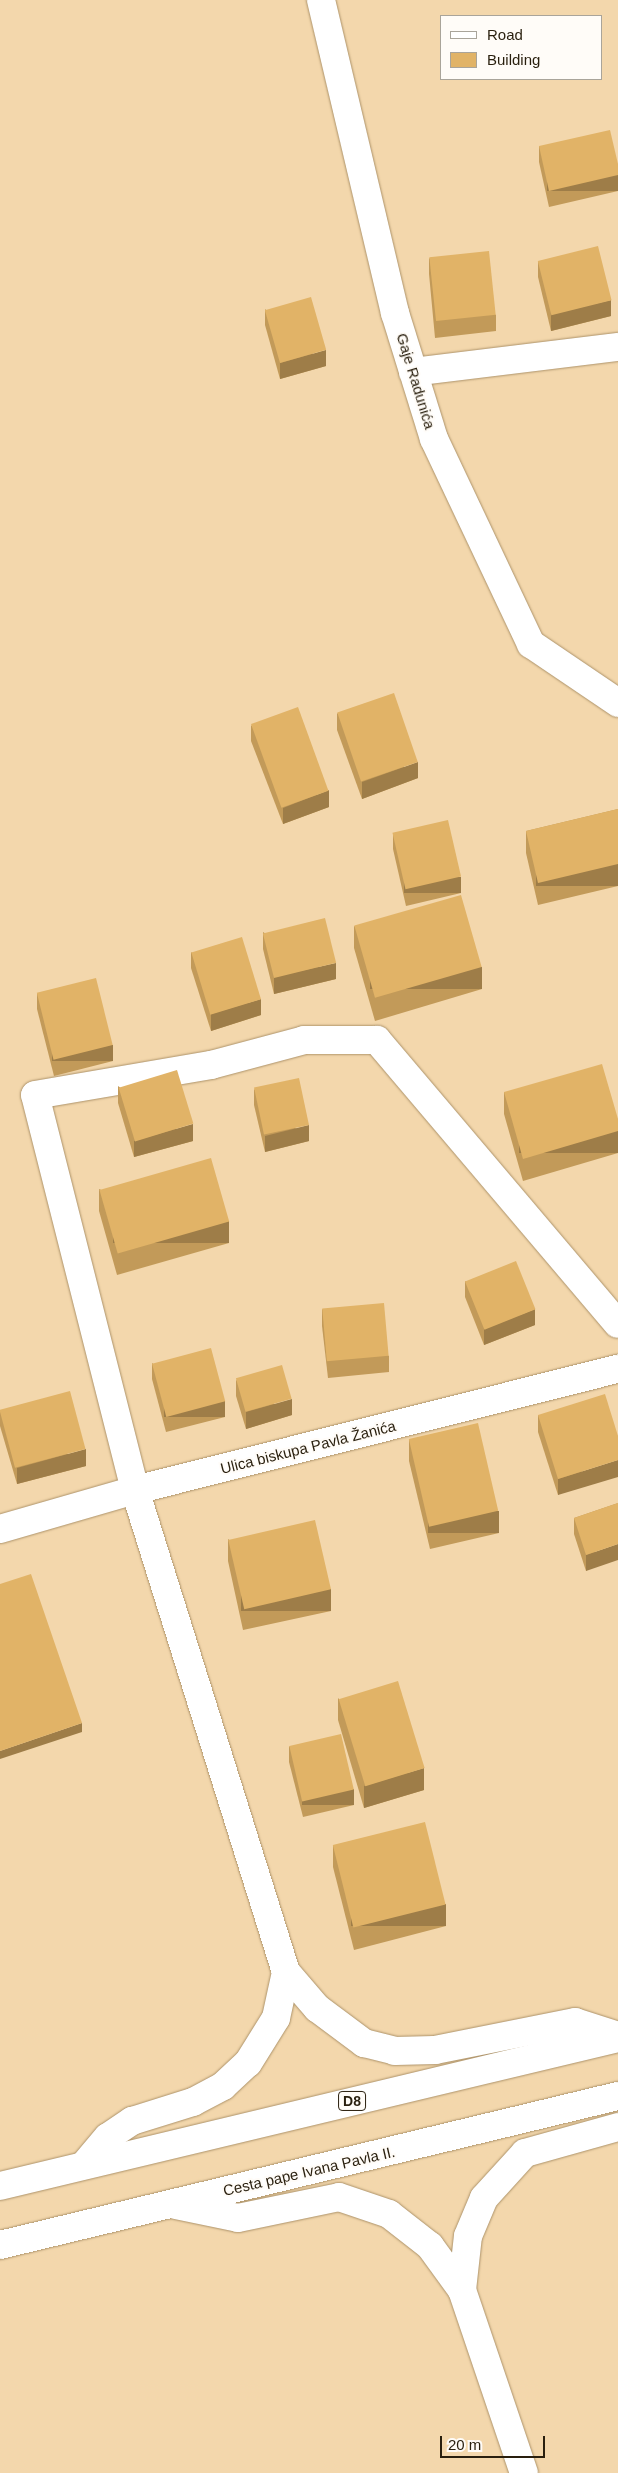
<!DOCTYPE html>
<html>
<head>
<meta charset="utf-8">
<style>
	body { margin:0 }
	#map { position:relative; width:618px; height:2473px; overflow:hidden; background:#f3d7ac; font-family:Arial,sans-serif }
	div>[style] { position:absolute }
	.roads { filter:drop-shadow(0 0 1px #ad936a) drop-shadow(0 0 1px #ad936a) }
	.minor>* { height:28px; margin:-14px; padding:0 14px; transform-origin:14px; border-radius:14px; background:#fff }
	.major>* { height:28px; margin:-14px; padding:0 14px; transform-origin:14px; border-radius:14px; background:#fff }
	.wall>* { inset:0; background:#c29a59 }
	.shaded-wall>* { inset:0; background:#9e7d48; transform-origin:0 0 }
	.building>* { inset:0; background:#e1b367; transform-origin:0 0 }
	span { translate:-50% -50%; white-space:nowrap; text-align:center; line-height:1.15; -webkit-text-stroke:4px #fffcf8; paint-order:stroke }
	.shield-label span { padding:1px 4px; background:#fffcf8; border:1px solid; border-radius:4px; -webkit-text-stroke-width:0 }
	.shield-label { font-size:14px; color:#291f0e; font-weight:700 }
	.street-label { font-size:15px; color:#291f0e }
	.legend { position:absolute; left:440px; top:15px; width:162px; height:65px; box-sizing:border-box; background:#fffcf8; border:1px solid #a9a49a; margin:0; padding:6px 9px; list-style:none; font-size:15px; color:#291f0e }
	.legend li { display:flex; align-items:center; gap:10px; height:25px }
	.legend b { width:25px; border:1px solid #a9a49a }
	.scale { position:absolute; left:440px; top:2436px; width:105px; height:22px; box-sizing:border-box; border:2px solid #291f0e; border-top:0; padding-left:6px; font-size:15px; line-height:18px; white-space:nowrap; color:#291f0e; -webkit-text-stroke:4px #fffcf8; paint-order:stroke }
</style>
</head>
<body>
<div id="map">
	<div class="roads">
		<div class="minor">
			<div style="left:321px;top:0;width:322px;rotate:76.7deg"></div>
			<div style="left:395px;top:313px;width:132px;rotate:72.8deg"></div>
			<div style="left:434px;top:439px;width:227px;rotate:64.7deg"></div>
			<div style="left:531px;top:644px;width:105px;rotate:34.1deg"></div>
			<div style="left:413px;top:372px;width:207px;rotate:-7deg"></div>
			<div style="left:135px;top:1490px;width:407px;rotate:-104.2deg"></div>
			<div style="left:35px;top:1095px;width:179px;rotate:-9.7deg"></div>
			<div style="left:211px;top:1065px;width:96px;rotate:-15deg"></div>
			<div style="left:304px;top:1040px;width:73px"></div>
			<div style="left:377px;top:1040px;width:372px;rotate:49.7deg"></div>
			<div style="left:0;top:1529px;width:141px;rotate:-16.1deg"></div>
			<div style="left:135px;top:1490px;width:498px;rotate:-14.1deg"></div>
			<div style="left:462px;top:2290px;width:193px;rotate:71.3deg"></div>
		</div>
		<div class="major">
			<div style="left:135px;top:1490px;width:505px;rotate:72.61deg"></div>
			<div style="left:286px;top:1972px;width:48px;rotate:49.3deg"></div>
			<div style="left:317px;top:2008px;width:59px;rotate:36.7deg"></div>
			<div style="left:364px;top:2043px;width:32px;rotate:14deg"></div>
			<div style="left:395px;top:2051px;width:40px;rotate:-1.4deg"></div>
			<div style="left:435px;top:2050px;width:143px;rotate:-11.3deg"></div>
			<div style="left:575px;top:2022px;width:45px;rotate:18deg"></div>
			<div style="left:85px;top:2164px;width:35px;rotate:-50deg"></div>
			<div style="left:108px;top:2137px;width:29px;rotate:-34deg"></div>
			<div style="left:132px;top:2121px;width:64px;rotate:-17.3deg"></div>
			<div style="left:193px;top:2102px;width:34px;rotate:-28deg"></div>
			<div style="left:223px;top:2086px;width:34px;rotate:-43deg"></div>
			<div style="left:248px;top:2063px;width:53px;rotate:-58.1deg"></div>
			<div style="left:276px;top:2018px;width:47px;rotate:-77.7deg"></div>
			<div style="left:0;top:2186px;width:635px;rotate:-13.47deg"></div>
			<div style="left:176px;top:2205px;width:63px;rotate:11.8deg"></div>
			<div style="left:238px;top:2218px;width:103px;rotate:-11.7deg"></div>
			<div style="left:339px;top:2197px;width:53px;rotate:18.8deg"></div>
			<div style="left:389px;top:2214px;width:52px;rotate:38deg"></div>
			<div style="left:430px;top:2246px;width:54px;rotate:54deg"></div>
			<div style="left:0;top:2245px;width:636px;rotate:-13.56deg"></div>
			<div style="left:462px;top:2290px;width:54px;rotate:-83.7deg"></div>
			<div style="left:468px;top:2236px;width:41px;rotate:-67.2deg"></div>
			<div style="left:484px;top:2198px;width:61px;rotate:-47.7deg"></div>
			<div style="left:525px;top:2153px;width:97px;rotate:-15.6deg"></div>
		</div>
	</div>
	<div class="wall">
		<div style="clip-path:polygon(539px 146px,618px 164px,618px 191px,549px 207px,539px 162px)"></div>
		<div style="clip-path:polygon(429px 258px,496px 315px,496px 331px,435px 338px,429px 274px)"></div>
		<div style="clip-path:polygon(538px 261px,611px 316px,551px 331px,538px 277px)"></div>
		<div style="clip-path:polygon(265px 309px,326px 366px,280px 379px,265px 325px)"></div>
		<div style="clip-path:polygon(337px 713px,418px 778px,362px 799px,337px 730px)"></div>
		<div style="clip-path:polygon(251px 725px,329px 807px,283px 824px,251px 741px)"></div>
		<div style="clip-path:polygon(618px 809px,618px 886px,538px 905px,526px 853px,526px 831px)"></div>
		<div style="clip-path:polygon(393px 833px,461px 893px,406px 906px,393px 849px)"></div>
		<div style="clip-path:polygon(354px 926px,482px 989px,375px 1021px,354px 948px)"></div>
		<div style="clip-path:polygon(263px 932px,336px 979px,274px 994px,263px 949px)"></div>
		<div style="clip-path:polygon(191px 952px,261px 1015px,211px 1031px,191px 968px)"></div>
		<div style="clip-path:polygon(37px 993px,113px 1061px,54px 1076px,37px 1009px)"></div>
		<div style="clip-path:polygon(118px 1086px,193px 1141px,134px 1157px,118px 1103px)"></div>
		<div style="clip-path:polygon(254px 1089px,309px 1141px,265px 1152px,254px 1105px)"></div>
		<div style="clip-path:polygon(504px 1092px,618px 1119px,618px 1153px,523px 1181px,504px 1114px)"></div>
		<div style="clip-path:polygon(99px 1189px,229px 1243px,117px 1275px,99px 1211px)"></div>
		<div style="clip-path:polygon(465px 1281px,535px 1325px,484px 1345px,465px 1297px)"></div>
		<div style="clip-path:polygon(322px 1309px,389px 1356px,389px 1372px,328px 1378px,322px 1326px)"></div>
		<div style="clip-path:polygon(152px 1363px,225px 1417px,166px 1432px,152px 1379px)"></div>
		<div style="clip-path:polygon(236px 1380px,292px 1415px,246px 1429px,236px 1396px)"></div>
		<div style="clip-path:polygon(0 1410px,86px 1466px,17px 1484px,0 1426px)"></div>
		<div style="clip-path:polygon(538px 1415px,618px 1436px,558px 1495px,538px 1432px)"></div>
		<div style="clip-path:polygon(409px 1439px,499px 1533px,430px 1549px,409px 1461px)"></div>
		<div style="clip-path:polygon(618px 1503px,586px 1571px,574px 1534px,574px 1518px)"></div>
		<div style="clip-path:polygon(228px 1539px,331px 1611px,243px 1630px,228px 1561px)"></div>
		<div style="clip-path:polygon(338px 1698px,424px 1790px,364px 1808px,338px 1720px)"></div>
		<div style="clip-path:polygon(289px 1746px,354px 1805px,303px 1817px,289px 1762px)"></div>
		<div style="clip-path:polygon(333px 1845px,446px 1926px,354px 1950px,333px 1867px)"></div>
	</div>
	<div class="shaded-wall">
		<div style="left:618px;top:175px;width:16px;height:71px;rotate:90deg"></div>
		<div style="clip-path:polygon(611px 300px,611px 316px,551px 331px,551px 314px)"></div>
		<div style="clip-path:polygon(326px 350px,326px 366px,280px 379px,280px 363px)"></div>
		<div style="clip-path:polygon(418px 762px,418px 778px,362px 799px,362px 782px)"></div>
		<div style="clip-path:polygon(329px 790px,329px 807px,283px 824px,283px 808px)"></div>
		<div style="left:618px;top:864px;width:22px;height:82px;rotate:90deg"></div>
		<div style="left:461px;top:877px;width:16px;height:57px;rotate:90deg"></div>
		<div style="clip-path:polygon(336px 963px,336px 979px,274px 994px,274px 977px)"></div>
		<div style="left:482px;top:967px;width:22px;height:112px;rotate:90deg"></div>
		<div style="clip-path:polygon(261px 999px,261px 1015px,211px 1031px,211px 1014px)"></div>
		<div style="left:113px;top:1045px;width:16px;height:61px;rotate:90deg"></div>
		<div style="clip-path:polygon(193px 1124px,193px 1141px,134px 1157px,134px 1141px)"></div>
		<div style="clip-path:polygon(309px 1125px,309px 1141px,265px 1152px,265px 1136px)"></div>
		<div style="left:618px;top:1131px;width:22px;height:99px;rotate:90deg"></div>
		<div style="left:229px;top:1221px;width:22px;height:116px;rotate:90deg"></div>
		<div style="clip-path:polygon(535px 1309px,535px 1325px,484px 1345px,484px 1329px)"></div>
		<div style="clip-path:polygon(292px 1399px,292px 1415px,246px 1429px,246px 1412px)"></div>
		<div style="left:225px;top:1401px;width:16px;height:61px;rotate:90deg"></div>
		<div style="clip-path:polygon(86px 1449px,86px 1466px,17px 1484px,17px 1468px)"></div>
		<div style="clip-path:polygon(618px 1460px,618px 1477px,558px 1495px,558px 1479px)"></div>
		<div style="left:499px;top:1511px;width:22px;height:71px;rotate:90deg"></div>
		<div style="clip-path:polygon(618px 1544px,618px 1560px,586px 1571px,586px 1555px)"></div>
		<div style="left:331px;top:1589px;width:22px;height:90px;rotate:90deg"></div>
		<div style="clip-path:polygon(82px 1723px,82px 1732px,0 1759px,0 1751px)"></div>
		<div style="clip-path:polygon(424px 1768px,424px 1790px,364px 1808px,364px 1786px)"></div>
		<div style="left:354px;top:1789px;width:16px;height:52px;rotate:90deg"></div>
		<div style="left:446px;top:1904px;width:22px;height:95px;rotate:90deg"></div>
	</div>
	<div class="building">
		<div style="clip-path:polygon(610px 130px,618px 164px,618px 175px,549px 191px,539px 146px)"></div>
		<div style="left:598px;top:246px;width:56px;height:62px;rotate:76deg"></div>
		<div style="left:489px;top:251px;width:64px;height:60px;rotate:84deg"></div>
		<div style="left:311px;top:297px;width:55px;height:48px;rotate:74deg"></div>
		<div style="left:394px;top:693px;width:73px;height:60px;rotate:71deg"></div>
		<div style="left:298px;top:707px;width:89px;height:50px;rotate:70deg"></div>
		<div style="clip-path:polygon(618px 809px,618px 864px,538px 883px,526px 831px)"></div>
		<div style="left:448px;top:820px;width:58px;height:57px;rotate:77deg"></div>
		<div style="left:461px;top:895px;width:75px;height:111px;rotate:74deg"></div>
		<div style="left:325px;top:918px;width:46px;height:64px;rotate:76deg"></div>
		<div style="left:242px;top:937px;width:65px;height:53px;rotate:73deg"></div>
		<div style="left:96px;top:978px;width:69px;height:61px;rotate:76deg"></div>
		<div style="clip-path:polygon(602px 1064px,618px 1119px,618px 1131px,523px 1159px,504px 1092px)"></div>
		<div style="left:177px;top:1070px;width:56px;height:61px;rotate:73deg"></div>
		<div style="left:299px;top:1078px;width:48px;height:46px;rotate:78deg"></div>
		<div style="left:211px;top:1158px;width:66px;height:116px;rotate:74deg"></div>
		<div style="left:516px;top:1261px;width:52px;height:55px;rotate:68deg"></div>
		<div style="left:384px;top:1303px;width:53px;height:62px;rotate:85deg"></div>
		<div style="left:211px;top:1348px;width:55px;height:61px;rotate:75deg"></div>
		<div style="left:282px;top:1365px;width:35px;height:48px;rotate:74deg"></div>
		<div style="left:70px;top:1391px;width:60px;height:73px;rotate:75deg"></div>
		<div style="clip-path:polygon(605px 1394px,618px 1436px,618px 1460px,558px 1479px,538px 1415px)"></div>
		<div style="left:478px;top:1423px;width:90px;height:71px;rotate:77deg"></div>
		<div style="clip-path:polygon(618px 1503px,618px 1544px,586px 1555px,574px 1518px)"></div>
		<div style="left:315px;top:1520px;width:71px;height:89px;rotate:77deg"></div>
		<div style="clip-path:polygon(31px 1574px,82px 1723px,0 1751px,0 1584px)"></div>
		<div style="left:398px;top:1681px;width:91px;height:62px;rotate:73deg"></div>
		<div style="left:341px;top:1734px;width:57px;height:53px;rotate:77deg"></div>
		<div style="left:425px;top:1822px;width:85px;height:95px;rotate:76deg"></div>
	</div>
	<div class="shield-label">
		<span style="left:352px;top:2101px">D8</span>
	</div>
	<div class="street-label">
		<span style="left:416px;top:381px;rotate:73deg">Gaje Radunića</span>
		<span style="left:308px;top:1447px;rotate:-14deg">Ulica biskupa Pavla Žanića</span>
		<span style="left:309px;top:2171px;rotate:-13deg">Cesta pape Ivana Pavla II.</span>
	</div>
	<ul class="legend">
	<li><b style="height:6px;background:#fff"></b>Road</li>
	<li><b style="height:14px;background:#e1b367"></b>Building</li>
	</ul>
	<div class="scale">20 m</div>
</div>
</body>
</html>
